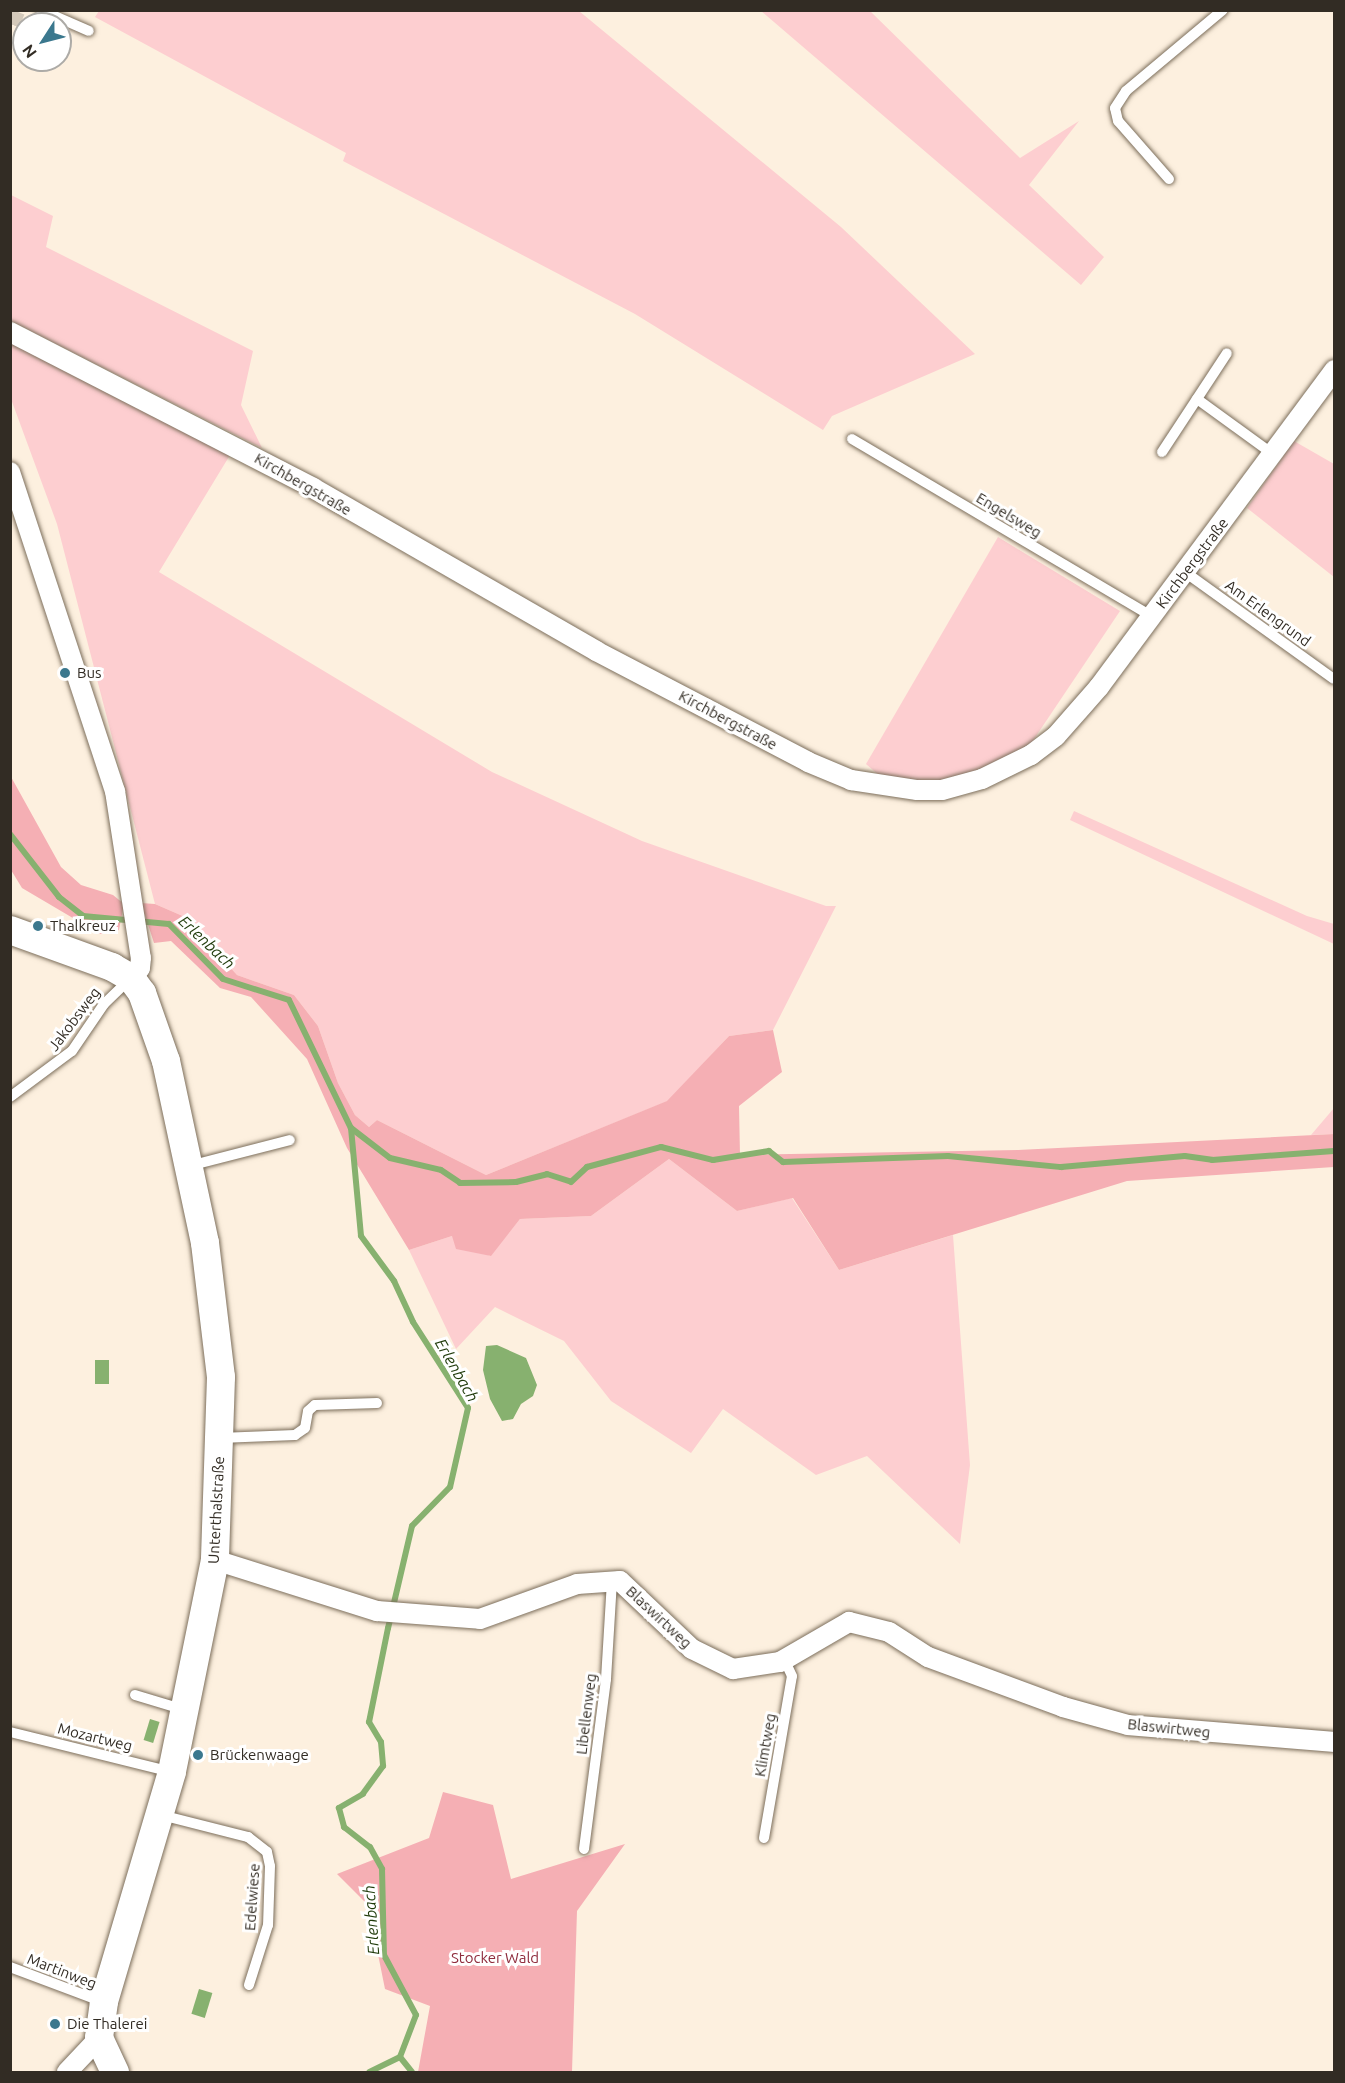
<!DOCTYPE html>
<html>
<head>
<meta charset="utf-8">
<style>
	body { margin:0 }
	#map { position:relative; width:1345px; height:2083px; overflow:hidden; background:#fdf0df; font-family:Ubuntu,sans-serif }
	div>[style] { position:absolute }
	.green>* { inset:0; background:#fdced0 }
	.forest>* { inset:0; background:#f5afb4 }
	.water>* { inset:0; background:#87b16f; transform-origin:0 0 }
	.stream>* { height:6px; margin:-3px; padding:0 3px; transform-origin:3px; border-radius:3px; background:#87b16f }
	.street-tunnel>* { height:20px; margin-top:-10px; transform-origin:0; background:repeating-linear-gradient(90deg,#d4c9ba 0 20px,transparent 0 30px) }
	.roads { filter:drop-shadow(0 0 2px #7c6e5b) drop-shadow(0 0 2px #7c6e5b) }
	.lane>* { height:10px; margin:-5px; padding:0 5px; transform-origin:5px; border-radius:5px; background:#fff }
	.street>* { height:20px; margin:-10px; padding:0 10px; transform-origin:10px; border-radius:10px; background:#fff }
	.secondary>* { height:28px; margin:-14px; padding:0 14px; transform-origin:14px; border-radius:14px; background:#fff }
	.dots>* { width:16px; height:16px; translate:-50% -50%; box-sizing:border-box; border:3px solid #fff; border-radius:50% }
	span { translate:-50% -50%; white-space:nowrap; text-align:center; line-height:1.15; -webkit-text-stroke:6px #fff; paint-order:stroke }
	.street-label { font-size:15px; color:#322c24 }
	.poi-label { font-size:15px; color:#322c24 }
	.left { translate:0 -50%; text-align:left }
	.park-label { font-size:15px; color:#8f2c3d }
	.water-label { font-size:16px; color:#1f3a0a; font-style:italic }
	.frame { position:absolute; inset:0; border:12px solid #322c24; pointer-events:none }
	.north { position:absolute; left:12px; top:12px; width:60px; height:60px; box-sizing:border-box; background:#fff; border:2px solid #adaba7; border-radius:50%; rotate:234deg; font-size:16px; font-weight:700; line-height:24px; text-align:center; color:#322c24 }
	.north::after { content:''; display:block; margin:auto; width:21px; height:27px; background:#3b788e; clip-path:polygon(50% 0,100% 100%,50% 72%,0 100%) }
</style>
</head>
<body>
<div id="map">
	<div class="green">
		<div style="clip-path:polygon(99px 11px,579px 11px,841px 227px,975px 354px,832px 416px,823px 430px,635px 314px,343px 161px,346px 153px,95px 17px)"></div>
		<div style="clip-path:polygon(761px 11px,870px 11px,1020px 158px,1079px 121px,1029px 185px,1104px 257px,1081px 285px)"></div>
		<div style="clip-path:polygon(11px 195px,53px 216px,46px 247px,253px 351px,241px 405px,262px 448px,11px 321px)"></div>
		<div style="clip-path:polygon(11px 341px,230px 455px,159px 572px,492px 772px,642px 841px,826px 906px,836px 906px,773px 1030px,729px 1036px,668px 1101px,486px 1175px,377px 1120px,369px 1127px,355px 1115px,338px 1083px,318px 1026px,294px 995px,237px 975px,185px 917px,155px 904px,57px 524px,11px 399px)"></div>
		<div style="clip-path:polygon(1294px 441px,1334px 464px,1334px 577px,1247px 508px)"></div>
		<div style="clip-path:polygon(998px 537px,1120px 611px,1028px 748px,988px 773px,930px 785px,881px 777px,866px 764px)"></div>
		<div style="clip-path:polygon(1074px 811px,1307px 916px,1334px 924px,1334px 944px,1070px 820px)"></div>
		<div style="clip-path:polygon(1334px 1108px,1334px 1134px,1311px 1135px)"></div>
		<div style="clip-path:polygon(669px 1159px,737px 1211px,792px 1198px,839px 1270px,953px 1235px,970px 1465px,960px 1544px,867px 1456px,816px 1475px,723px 1409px,691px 1453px,611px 1401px,564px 1341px,495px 1307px,456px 1349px,409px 1250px,452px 1236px,490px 1256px,520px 1219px,591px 1216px)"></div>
	</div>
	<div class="forest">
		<div style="clip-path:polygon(10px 775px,61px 867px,81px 885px,113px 895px,124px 904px,119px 930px,100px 934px,22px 888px,11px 870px)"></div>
		<div style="clip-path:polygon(141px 903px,155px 904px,185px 917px,237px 975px,294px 995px,318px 1026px,338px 1083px,355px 1115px,369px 1127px,377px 1120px,486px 1175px,667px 1101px,729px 1036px,773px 1030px,782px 1072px,739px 1106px,740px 1155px,1018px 1150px,1334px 1134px,1334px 1167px,1127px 1181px,839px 1270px,793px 1198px,737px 1211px,669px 1159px,591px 1216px,520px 1219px,491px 1256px,456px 1249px,452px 1236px,409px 1250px,347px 1148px,307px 1059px,251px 997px,220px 988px,171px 941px,154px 943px)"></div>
		<div style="clip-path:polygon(443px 1792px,493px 1805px,511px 1879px,625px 1844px,577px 1911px,572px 2072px,418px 2072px,430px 2006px,385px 1989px,368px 1905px,337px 1874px,429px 1838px)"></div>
	</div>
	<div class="water">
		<div style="clip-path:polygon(497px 1345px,526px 1358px,537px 1385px,533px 1396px,521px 1404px,513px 1419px,502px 1421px,490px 1399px,483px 1370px,486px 1346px)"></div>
		<div style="left:109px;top:1360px;width:24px;height:14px;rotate:90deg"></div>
		<div style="left:150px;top:1719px;width:10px;height:22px;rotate:17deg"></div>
		<div style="left:199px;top:1989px;width:14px;height:26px;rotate:17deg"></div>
	</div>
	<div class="stream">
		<div style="left:10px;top:834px;width:80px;rotate:52.1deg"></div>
		<div style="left:59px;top:897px;width:31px;rotate:38deg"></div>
		<div style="left:83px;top:916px;width:86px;rotate:5.3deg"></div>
		<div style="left:169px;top:924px;width:77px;rotate:45.5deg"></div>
		<div style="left:223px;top:979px;width:69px;rotate:17.7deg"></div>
		<div style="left:289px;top:1000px;width:142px;rotate:64.2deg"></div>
		<div style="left:351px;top:1128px;width:108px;rotate:84.7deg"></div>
		<div style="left:361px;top:1236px;width:56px;rotate:53.7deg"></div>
		<div style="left:394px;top:1281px;width:45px;rotate:65.1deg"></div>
		<div style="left:413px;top:1322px;width:102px;rotate:57.4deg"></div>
		<div style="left:468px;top:1408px;width:81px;rotate:102.8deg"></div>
		<div style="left:450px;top:1487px;width:54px;rotate:134.3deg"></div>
		<div style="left:412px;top:1526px;width:105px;rotate:103.2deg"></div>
		<div style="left:388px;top:1628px;width:96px;rotate:101.4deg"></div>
		<div style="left:369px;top:1722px;width:23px;rotate:59deg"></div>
		<div style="left:381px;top:1742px;width:24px;rotate:85deg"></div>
		<div style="left:383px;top:1766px;width:34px;rotate:126deg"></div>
		<div style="left:363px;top:1794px;width:28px;rotate:150deg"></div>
		<div style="left:339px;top:1808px;width:20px;rotate:75deg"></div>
		<div style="left:344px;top:1827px;width:33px;rotate:38deg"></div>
		<div style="left:370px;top:1847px;width:25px;rotate:61deg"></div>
		<div style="left:382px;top:1869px;width:86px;rotate:88.7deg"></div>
		<div style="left:384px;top:1955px;width:68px;rotate:61.9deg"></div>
		<div style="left:416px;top:2015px;width:45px;rotate:110.9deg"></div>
		<div style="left:400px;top:2057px;width:34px;rotate:154deg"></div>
		<div style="left:351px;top:1128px;width:49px;rotate:37.6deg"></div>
		<div style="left:390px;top:1158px;width:52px;rotate:13.2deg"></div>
		<div style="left:441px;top:1170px;width:23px;rotate:34deg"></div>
		<div style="left:460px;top:1183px;width:56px;rotate:-1deg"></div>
		<div style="left:516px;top:1182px;width:32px;rotate:-14deg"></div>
		<div style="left:547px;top:1174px;width:25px;rotate:18deg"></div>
		<div style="left:571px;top:1182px;width:22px;rotate:-43deg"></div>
		<div style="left:587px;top:1167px;width:77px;rotate:-15.1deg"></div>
		<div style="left:661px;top:1147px;width:54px;rotate:14deg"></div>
		<div style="left:713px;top:1160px;width:57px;rotate:-9.1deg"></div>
		<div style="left:769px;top:1151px;width:18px;rotate:38deg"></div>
		<div style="left:783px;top:1162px;width:165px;rotate:-2.1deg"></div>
		<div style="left:948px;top:1156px;width:114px;rotate:5.6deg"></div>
		<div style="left:1061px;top:1167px;width:124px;rotate:-5.1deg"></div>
		<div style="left:1185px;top:1156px;width:27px;rotate:8deg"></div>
		<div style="left:1212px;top:1160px;width:122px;rotate:-4.2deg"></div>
		<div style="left:400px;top:2057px;width:19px;rotate:51deg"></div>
	</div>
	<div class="street-tunnel">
		<div style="left:10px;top:24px;width:14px;rotate:-69deg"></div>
	</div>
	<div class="roads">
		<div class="lane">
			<div style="left:41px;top:10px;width:52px;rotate:23.6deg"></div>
			<div style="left:1169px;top:179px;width:77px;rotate:-131.3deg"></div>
			<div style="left:1118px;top:121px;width:13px;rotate:-103deg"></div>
			<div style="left:1115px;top:108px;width:20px;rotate:-57deg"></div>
			<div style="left:1126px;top:91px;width:126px;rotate:-39.9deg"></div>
			<div style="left:1197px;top:399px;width:95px;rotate:36deg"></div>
			<div style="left:852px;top:439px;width:347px;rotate:30.6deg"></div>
			<div style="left:1162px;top:452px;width:118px;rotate:-56.7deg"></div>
			<div style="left:1185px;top:572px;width:183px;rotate:35.7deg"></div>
			<div style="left:10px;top:1097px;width:77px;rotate:-36.6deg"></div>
			<div style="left:72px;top:1051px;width:57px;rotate:-55.8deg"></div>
			<div style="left:104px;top:1004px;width:36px;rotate:-44deg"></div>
			<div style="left:189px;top:1166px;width:104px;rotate:-14.4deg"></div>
			<div style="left:220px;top:1438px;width:75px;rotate:-2.3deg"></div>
			<div style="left:295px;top:1435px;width:12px;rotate:-35deg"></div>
			<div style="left:305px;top:1428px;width:17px;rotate:-80deg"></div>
			<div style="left:308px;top:1411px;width:9px;rotate:-41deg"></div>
			<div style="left:315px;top:1405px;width:62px;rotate:-1.8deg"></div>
			<div style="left:135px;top:1695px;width:52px;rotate:16.7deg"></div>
			<div style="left:10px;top:1732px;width:167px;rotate:13.9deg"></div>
			<div style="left:161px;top:1815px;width:90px;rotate:14.2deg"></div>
			<div style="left:248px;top:1837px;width:24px;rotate:38deg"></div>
			<div style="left:267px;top:1852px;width:14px;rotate:78deg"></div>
			<div style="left:270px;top:1866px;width:59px;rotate:91.9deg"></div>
			<div style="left:268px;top:1925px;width:63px;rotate:107.6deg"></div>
			<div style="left:764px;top:1838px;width:164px;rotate:-80.2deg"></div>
			<div style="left:792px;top:1676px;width:19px;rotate:-115deg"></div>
			<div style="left:584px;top:1849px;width:171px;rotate:-82.6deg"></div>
			<div style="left:606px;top:1679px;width:97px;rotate:-86.5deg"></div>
			<div style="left:10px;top:1967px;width:99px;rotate:20.6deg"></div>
		</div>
		<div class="street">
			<div style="left:10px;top:332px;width:341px;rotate:27.2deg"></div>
			<div style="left:313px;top:488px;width:327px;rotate:29.9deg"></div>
			<div style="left:596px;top:651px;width:239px;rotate:27.6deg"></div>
			<div style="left:808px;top:762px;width:47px;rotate:22.7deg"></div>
			<div style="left:851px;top:780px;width:67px;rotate:8.6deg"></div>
			<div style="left:917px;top:790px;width:25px"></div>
			<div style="left:942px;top:790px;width:41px;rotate:-15.4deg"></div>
			<div style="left:982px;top:779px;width:55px;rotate:-26.1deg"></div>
			<div style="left:1031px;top:755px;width:31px;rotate:-37deg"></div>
			<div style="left:1056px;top:736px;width:65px;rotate:-48.7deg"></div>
			<div style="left:1099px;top:687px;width:395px;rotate:-53.4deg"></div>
			<div style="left:10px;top:472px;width:336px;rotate:71.8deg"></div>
			<div style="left:115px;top:791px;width:169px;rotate:81.2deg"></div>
			<div style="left:141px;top:958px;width:10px;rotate:96deg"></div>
			<div style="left:140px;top:968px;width:13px;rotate:132deg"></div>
			<div style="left:215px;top:1560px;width:170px;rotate:17.5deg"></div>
			<div style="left:377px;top:1611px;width:103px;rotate:4.4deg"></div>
			<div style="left:480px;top:1619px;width:103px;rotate:-19.8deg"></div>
			<div style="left:577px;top:1584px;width:43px;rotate:-4deg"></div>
			<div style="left:620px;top:1581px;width:99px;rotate:43.4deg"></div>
			<div style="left:692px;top:1649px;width:46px;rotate:26deg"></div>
			<div style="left:733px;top:1669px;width:48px;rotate:-8.5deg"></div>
			<div style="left:780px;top:1662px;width:80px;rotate:-30.1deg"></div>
			<div style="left:849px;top:1622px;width:41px;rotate:14deg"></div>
			<div style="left:889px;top:1632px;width:46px;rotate:32.7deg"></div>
			<div style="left:928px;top:1657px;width:144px;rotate:20.3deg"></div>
			<div style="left:1063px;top:1707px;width:67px;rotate:15.5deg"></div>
			<div style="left:1128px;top:1725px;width:207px;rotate:4.7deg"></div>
			<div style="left:67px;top:2072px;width:47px;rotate:-46.7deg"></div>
		</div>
		<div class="secondary">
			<div style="left:10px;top:930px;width:109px;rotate:19.9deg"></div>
			<div style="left:112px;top:967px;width:22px;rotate:30deg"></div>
			<div style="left:131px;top:978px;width:19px;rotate:54deg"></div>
			<div style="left:142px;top:993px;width:72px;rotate:70.6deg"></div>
			<div style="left:166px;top:1061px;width:186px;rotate:77.9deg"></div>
			<div style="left:205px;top:1243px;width:135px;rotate:83.2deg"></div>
			<div style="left:221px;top:1377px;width:183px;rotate:91.9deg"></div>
			<div style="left:215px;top:1560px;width:216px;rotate:101.5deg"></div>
			<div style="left:172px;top:1772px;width:240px;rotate:106.5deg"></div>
			<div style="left:104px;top:2002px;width:36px;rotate:98deg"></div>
			<div style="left:99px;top:2038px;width:38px;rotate:65deg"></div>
		</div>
	</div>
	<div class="dots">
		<div style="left:65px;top:673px;background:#3b788e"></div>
		<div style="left:38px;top:926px;background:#3b788e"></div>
		<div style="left:198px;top:1755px;background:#3b788e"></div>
		<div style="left:55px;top:2024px;background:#3b788e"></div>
	</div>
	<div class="street-label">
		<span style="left:303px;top:484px;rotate:30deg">Kirchbergstraße</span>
		<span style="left:1009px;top:515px;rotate:31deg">Engelsweg</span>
		<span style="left:1192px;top:563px;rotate:-53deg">Kirchbergstraße</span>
		<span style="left:1268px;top:613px;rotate:36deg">Am Erlengrund</span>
		<span style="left:728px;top:720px;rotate:28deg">Kirchbergstraße</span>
		<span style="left:74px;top:1019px;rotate:-53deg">Jakobsweg</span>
		<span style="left:216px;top:1510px;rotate:-87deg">Unterthalstraße</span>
		<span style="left:659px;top:1617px;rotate:43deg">Blaswirtweg</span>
		<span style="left:586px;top:1714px;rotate:-83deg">Libellenweg</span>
		<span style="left:1169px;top:1728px;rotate:6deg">Blaswirtweg</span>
		<span style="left:95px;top:1737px;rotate:14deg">Mozartweg</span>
		<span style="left:765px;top:1745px;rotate:-80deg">Klimtweg</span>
		<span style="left:252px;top:1897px;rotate:-86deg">Edelwiese</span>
		<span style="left:62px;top:1971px;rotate:21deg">Martinweg</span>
	</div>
	<div class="poi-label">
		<span class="left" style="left:77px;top:673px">Bus</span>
		<span class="left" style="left:50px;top:926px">Thalkreuz</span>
		<span class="left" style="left:210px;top:1755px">Brückenwaage</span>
		<span class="left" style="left:67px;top:2024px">Die Thalerei</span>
	</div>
	<div class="park-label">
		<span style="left:495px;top:1958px">Stocker Wald</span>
	</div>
	<div class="water-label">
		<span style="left:207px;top:942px;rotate:43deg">Erlenbach</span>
		<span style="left:457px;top:1370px;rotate:60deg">Erlenbach</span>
		<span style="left:371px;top:1920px;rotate:-94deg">Erlenbach</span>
	</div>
	<div class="frame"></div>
	<div class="north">N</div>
</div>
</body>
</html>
